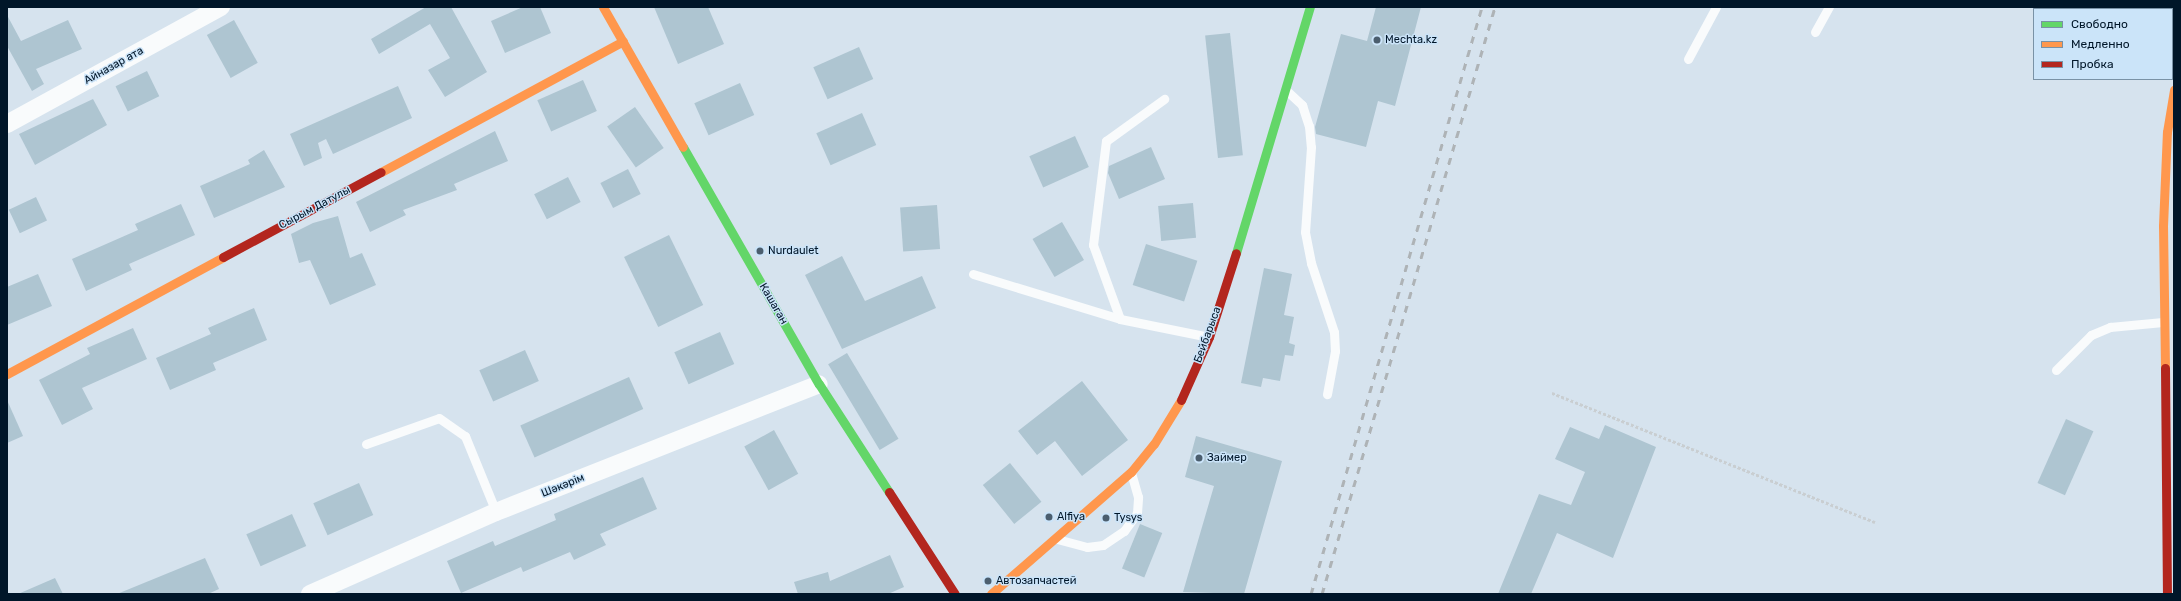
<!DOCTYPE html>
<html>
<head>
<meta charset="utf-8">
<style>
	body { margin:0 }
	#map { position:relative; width:2181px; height:601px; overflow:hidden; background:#d6e3ee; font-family:Rubik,sans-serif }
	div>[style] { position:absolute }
	.building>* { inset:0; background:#aec5d1; transform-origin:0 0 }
	.path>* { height:2.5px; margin-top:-1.25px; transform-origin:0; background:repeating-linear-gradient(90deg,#c9ced1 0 3px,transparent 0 5px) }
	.lane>* { height:9px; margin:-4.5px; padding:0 4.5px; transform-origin:4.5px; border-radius:4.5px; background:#f9fbfc }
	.street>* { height:18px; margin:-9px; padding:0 9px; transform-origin:9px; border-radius:9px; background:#f9fbfc }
	.fast>* { height:9px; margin:-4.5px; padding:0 4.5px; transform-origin:4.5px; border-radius:4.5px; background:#63d668 }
	.slow>* { height:9px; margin:-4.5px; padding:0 4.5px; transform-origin:4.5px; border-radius:4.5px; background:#ff974d }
	.jam>* { height:9px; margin:-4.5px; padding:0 4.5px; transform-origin:4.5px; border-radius:4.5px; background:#b3261e }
	.rail>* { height:3px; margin-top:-1.5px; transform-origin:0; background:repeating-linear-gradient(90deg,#aeb3b6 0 7px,transparent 0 14px) }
	.dots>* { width:11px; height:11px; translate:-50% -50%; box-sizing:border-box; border:2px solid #cbe4f9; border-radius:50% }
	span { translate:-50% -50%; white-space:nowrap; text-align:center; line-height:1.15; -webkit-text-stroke:3px #cbe4f9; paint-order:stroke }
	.poi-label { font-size:11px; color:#001629 }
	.left { translate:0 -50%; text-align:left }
	.street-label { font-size:11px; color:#001629 }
	.frame { position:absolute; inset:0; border:8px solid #001629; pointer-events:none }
	.legend { position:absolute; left:2033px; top:8px; width:140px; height:72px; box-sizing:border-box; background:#cbe4f9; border:1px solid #7a92a6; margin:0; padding:5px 7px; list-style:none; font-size:12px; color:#001629 }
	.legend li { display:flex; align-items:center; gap:8px; height:20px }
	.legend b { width:20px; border:1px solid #7a92a6 }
</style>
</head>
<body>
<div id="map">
	<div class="building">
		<div style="clip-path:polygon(426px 7px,451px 7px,487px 72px,445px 97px,428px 70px,450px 58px,430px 24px,379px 54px,371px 39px)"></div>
		<div style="clip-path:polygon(523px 7px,540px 7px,551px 33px,505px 53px,491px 21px)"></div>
		<div style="clip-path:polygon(654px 7px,708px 7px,724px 44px,678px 64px)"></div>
		<div style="clip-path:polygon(1376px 7px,1421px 7px,1395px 106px,1378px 101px,1366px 147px,1316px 134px,1315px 127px,1341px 34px,1367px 41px)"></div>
		<div style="clip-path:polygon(7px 15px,21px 41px,68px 20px,82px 49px,36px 69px,44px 84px,32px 91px,7px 46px)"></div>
		<div style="left:234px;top:20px;width:49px;height:31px;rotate:61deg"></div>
		<div style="left:1230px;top:33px;width:123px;height:25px;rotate:84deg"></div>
		<div style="left:859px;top:47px;width:35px;height:50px;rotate:66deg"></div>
		<div style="left:147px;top:71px;width:28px;height:35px;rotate:64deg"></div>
		<div style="left:583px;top:80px;width:34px;height:50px;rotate:66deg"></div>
		<div style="left:740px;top:83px;width:35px;height:50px;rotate:66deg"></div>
		<div style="clip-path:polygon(398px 86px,412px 118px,333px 154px,326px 139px,318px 143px,322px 158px,304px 166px,290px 134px)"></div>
		<div style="clip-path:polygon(93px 99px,107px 125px,35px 165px,19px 134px)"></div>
		<div style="left:635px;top:107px;width:50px;height:34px;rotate:55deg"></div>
		<div style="left:862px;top:113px;width:35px;height:50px;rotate:66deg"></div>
		<div style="clip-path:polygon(495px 131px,508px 161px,454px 184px,457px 190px,403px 210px,406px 215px,370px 232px,356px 202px)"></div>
		<div style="left:1075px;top:136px;width:34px;height:50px;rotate:66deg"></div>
		<div style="clip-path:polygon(1151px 147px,1165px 179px,1119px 199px,1108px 173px,1109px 166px)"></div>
		<div style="clip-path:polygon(264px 150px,285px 187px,214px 218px,200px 186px,250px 164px,248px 160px)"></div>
		<div style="left:628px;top:169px;width:28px;height:31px;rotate:63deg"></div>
		<div style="left:568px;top:177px;width:28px;height:38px;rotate:63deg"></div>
		<div style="left:36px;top:197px;width:26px;height:30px;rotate:65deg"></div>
		<div style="left:1193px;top:203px;width:35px;height:35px;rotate:85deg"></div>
		<div style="clip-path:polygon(181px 204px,195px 235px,129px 264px,132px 270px,86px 291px,72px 259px,138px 230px,135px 224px)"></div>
		<div style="left:937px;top:205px;width:44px;height:37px;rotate:86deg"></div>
		<div style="clip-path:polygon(338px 216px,350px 258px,362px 253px,376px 285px,330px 305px,310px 260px,299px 263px,291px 234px,313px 223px)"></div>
		<div style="left:1062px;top:222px;width:44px;height:34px;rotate:60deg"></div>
		<div style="left:669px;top:235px;width:78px;height:50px;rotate:64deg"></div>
		<div style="left:1146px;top:244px;width:54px;height:43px;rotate:18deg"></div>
		<div style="clip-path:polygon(842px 256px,865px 301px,922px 276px,936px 308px,842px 349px,805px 275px)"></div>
		<div style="clip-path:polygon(1264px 268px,1292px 274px,1284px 315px,1294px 317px,1289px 343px,1295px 345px,1293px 356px,1285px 355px,1280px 381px,1263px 378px,1261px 387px,1241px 383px)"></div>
		<div style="clip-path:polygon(38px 274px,52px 306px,7px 325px,7px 287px)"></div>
		<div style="clip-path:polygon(254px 308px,267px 340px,213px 363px,216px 370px,170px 390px,156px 358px,211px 334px,208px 328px)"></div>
		<div style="clip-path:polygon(133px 328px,147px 359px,82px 388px,93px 409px,62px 425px,39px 380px,90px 354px,87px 348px)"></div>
		<div style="left:720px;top:332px;width:35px;height:50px;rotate:66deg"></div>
		<div style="left:525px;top:350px;width:34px;height:50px;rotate:66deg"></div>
		<div style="left:847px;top:353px;width:100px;height:22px;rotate:59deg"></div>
		<div style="left:629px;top:377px;width:35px;height:119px;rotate:66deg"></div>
		<div style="clip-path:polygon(1082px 381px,1128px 440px,1082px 476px,1055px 441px,1037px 455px,1018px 431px)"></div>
		<div style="clip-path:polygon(7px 400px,23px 436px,7px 443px)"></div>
		<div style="left:2066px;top:419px;width:30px;height:70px;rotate:24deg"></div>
		<div style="clip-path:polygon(1605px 425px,1656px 447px,1613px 558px,1557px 533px,1531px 594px,1498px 594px,1539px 494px,1571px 505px,1585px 472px,1555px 459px,1570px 427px,1599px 439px)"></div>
		<div style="left:774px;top:430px;width:50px;height:34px;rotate:61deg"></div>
		<div style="clip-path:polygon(1196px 436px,1282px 461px,1244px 594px,1183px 592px,1214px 486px,1185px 477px)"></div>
		<div style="left:1010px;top:463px;width:50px;height:35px;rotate:51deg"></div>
		<div style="clip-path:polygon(643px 477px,657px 509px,600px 534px,606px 545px,574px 560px,570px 552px,523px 572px,521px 567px,461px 593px,447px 561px,493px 541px,495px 546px,556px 520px,554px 514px)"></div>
		<div style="left:359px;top:483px;width:35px;height:50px;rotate:66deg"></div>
		<div style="left:292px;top:514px;width:35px;height:50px;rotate:66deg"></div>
		<div style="left:1140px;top:524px;width:24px;height:48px;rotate:22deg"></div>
		<div style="clip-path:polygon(890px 555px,904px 587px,888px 594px,798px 594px,794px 582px,828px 572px,830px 581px)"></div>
		<div style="clip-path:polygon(205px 558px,219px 589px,208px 594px,117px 594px)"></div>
		<div style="clip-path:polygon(55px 578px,63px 594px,18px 594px)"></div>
	</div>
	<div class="path">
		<div style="left:1552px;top:393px;width:348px;rotate:21.8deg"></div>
	</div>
	<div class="lane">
		<div style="left:1815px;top:32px;width:29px;rotate:-61deg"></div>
		<div style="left:1688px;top:59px;width:59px;rotate:-61.7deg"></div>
		<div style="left:1287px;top:91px;width:21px;rotate:43deg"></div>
		<div style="left:1302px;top:105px;width:22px;rotate:72deg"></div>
		<div style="left:1309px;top:126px;width:21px;rotate:85deg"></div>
		<div style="left:1311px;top:147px;width:85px;rotate:94deg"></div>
		<div style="left:1305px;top:232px;width:32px;rotate:79deg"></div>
		<div style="left:1311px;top:263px;width:73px;rotate:71.6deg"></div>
		<div style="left:1334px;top:332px;width:19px;rotate:87deg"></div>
		<div style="left:1335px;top:351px;width:44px;rotate:100.5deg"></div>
		<div style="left:973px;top:274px;width:154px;rotate:17deg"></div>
		<div style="left:1120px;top:319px;width:91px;rotate:11.4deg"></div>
		<div style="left:1120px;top:319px;width:79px;rotate:-110deg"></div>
		<div style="left:1093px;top:245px;width:105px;rotate:-82.9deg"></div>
		<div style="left:1106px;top:141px;width:72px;rotate:-35.9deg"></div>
		<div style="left:2056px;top:370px;width:49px;rotate:-45deg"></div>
		<div style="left:2091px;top:335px;width:21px;rotate:-23deg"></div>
		<div style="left:2110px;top:327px;width:53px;rotate:-5.4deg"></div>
		<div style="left:366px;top:444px;width:77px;rotate:-19.6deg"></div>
		<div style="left:439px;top:418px;width:32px;rotate:35deg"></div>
		<div style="left:465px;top:436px;width:82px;rotate:67.8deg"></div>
		<div style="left:1057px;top:539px;width:31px;rotate:15deg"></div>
		<div style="left:1087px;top:547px;width:16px;rotate:-7deg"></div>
		<div style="left:1103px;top:545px;width:25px;rotate:-34deg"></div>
		<div style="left:1124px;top:531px;width:22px;rotate:-54deg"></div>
		<div style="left:1137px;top:513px;width:16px;rotate:-86deg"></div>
		<div style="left:1138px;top:497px;width:26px;rotate:-106deg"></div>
	</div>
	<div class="street">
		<div style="left:7px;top:124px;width:244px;rotate:-28.7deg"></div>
		<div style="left:310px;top:594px;width:203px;rotate:-23.8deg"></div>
		<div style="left:496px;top:512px;width:347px;rotate:-21.6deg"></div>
	</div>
	<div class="fast">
		<div style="left:683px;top:147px;width:273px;rotate:60.2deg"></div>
		<div style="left:819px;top:384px;width:129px;rotate:57.1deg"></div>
		<div style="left:1236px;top:253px;width:257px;rotate:-73.3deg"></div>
	</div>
	<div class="slow">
		<div style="left:603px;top:7px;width:161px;rotate:60.3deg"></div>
		<div style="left:381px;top:172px;width:275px;rotate:-28.4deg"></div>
		<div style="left:2165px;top:368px;width:142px;rotate:-90.8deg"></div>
		<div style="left:2163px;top:226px;width:94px;rotate:-87.6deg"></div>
		<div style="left:2167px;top:132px;width:43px;rotate:-80.5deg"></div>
		<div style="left:7px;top:374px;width:246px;rotate:-28.4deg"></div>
		<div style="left:991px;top:594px;width:186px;rotate:-41.1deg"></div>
		<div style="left:1131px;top:472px;width:36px;rotate:-51deg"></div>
		<div style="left:1154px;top:444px;width:52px;rotate:-58.5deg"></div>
	</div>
	<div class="jam">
		<div style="left:223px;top:257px;width:179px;rotate:-28.3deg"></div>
		<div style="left:2165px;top:368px;width:226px;rotate:89.5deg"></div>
		<div style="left:1181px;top:400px;width:69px;rotate:-66deg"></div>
		<div style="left:1209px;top:337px;width:88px;rotate:-72.2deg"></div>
		<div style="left:889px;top:492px;width:121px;rotate:57.1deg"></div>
	</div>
	<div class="rail">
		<div style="left:1311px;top:594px;width:611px;rotate:-73.76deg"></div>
		<div style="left:1322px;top:594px;width:612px;rotate:-73.58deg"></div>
	</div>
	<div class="dots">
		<div style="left:1377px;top:40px;background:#4b5e6e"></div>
		<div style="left:760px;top:251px;background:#4b5e6e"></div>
		<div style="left:1199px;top:458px;background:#4b5e6e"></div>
		<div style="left:1049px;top:517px;background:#4b5e6e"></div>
		<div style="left:1106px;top:518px;background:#4b5e6e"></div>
		<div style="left:988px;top:581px;background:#4b5e6e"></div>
	</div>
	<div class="poi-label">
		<span class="left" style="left:1385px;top:40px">Mechta.kz</span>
		<span class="left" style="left:768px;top:251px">Nurdaulet</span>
		<span class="left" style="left:1207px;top:458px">Займер</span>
		<span class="left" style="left:1057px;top:517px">Alfiya</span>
		<span class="left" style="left:1114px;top:518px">Tysys</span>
		<span class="left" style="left:996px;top:581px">Автозапчастей</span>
	</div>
	<div class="street-label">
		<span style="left:114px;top:66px;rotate:-29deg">Айназар ата</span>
		<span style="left:315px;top:208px;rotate:-28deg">Сырым Датулы</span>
		<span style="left:773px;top:304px;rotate:60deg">Кашаган</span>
		<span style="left:1208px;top:335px;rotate:-70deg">Бейбарыса</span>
		<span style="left:563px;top:486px;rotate:-22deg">Шәкәрім</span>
	</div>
	<div class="frame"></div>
	<ul class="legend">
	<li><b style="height:5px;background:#63d668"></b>Свободно</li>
	<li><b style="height:5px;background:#ff974d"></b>Медленно</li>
	<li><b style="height:5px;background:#b3261e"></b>Пробка</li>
	</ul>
</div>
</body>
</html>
